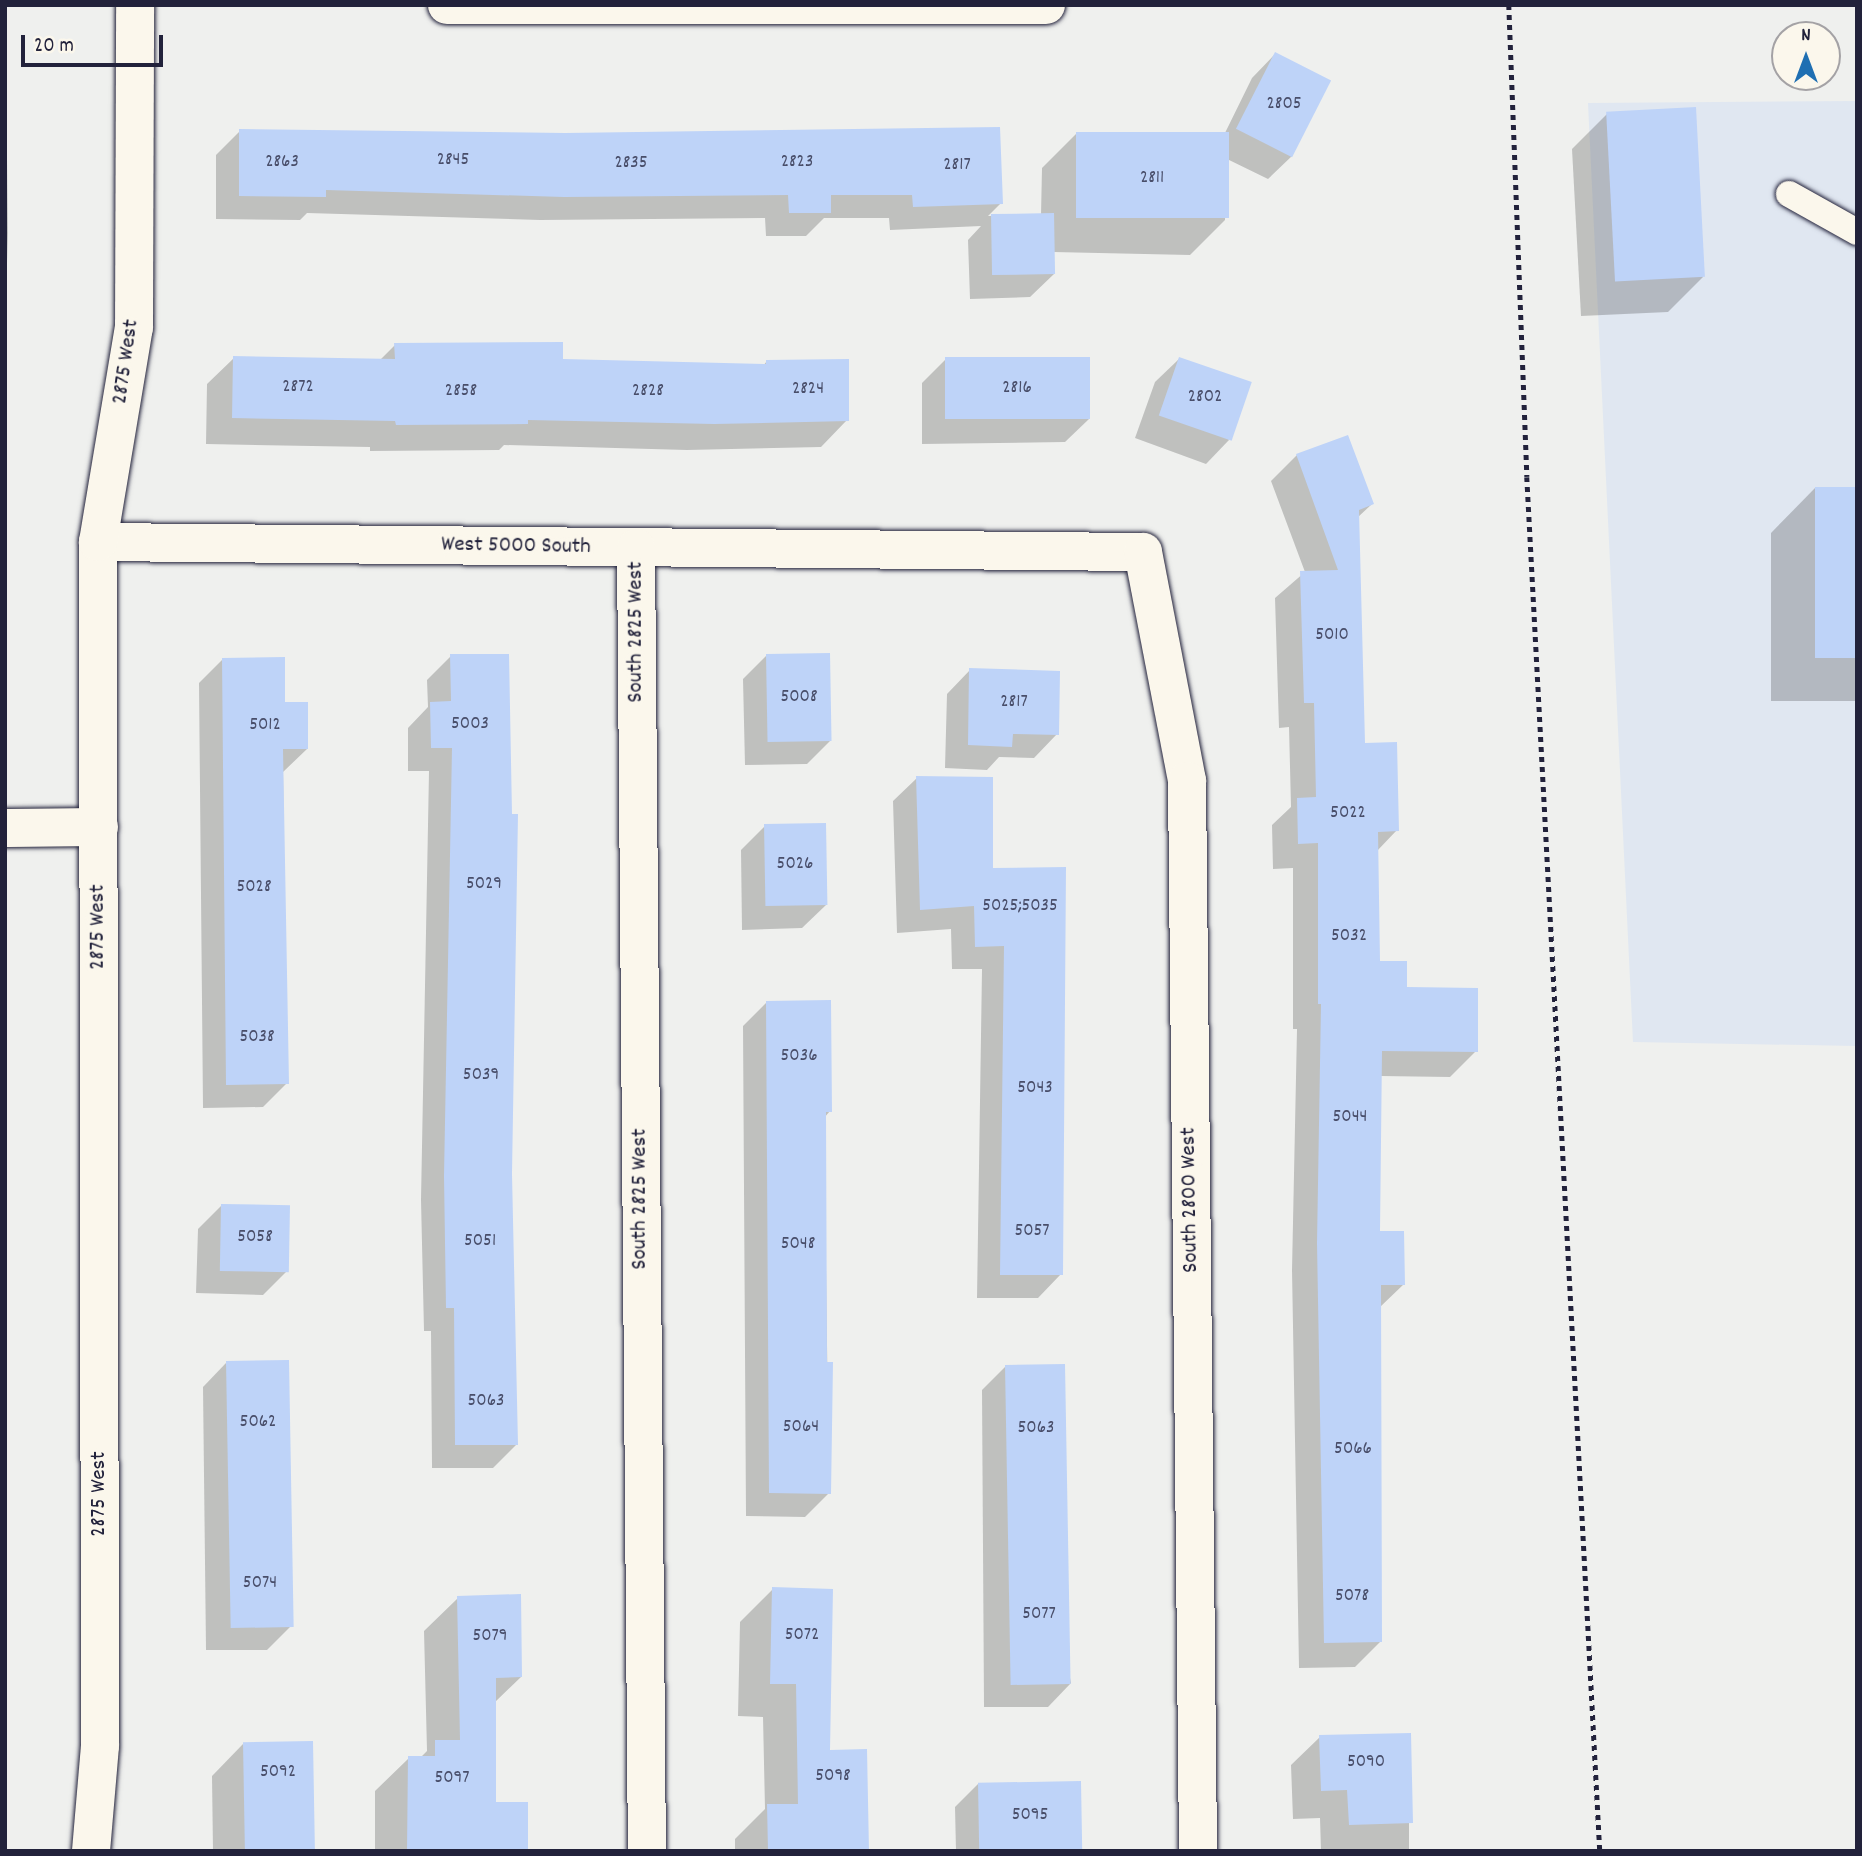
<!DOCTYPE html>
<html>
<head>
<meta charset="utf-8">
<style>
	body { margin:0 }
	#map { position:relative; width:1862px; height:1856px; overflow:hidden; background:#eff0ee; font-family:Dekko,sans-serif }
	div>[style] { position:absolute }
	.built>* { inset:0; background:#e0e7f1 }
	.shadow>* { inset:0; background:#0003 }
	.building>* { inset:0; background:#bed3f8; transform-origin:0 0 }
	.path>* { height:4.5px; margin-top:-2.25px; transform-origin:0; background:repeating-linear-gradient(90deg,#22223b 0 5px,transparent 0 10px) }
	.roads { filter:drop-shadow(0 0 2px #22223b) drop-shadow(0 0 2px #22223b) }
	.lane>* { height:26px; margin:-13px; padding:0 13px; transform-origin:13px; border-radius:13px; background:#fbf7ec }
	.street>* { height:38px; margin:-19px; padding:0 19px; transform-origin:19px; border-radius:19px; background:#fbf7ec }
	span { translate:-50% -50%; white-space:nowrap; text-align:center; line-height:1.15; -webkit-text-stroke:7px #fbf7ec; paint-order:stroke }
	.number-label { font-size:19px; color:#494e6a }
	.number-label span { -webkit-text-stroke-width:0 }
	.street-label { font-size:23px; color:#22223b }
	.frame { position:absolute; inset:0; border:7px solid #22223b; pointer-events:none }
	.north { position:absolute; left:1771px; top:21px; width:70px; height:70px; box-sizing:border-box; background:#fbf7ec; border:2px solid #a4a2a5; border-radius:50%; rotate:0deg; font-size:19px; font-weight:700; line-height:28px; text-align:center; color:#22223b }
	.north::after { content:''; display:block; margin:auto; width:24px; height:32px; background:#1f6fb2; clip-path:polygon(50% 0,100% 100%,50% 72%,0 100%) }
	.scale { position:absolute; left:21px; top:35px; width:142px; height:32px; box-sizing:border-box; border:4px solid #22223b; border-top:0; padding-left:9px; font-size:21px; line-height:24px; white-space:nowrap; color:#22223b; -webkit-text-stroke:5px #fbf7ec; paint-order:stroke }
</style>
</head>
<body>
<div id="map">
	<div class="built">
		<div style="clip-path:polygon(1857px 101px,1857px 1046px,1633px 1042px,1588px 103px)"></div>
	</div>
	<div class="shadow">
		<div style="clip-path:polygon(5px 5px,8px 234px,5px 323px)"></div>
		<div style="clip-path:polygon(1275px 54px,1292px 156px,1268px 179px,1227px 159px,1225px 220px,1190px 255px,1053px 252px,1054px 274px,1030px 297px,970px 299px,968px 240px,981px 226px,890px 230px,889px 218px,824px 218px,806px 236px,766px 236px,765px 218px,540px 220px,307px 213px,300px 220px,216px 219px,216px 155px,240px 131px,1001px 203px,988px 216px,1041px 215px,1042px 168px,1077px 133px,1224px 135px,1252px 78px)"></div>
		<div style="clip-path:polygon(1607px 114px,1703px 277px,1668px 312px,1581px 316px,1572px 149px)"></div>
		<div style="clip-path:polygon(395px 345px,561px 361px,763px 366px,767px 361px,847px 420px,821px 447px,687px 450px,504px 445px,499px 450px,370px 451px,370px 447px,206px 444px,207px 384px,234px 358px,380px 360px)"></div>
		<div style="clip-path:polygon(1179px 359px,1229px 440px,1206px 464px,1135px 438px,1155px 382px)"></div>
		<div style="clip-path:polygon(945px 360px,1089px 419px,1065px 442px,922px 444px,922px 383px)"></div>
		<div style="clip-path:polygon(1297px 455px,1372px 504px,1357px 518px,1363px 745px,1397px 830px,1377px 851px,1378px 963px,1476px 1051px,1450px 1077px,1380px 1076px,1378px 1233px,1404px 1284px,1379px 1308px,1381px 1641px,1355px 1667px,1299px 1668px,1292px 1270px,1297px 1029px,1293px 1029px,1293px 868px,1273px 869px,1272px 825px,1291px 807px,1289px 727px,1279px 728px,1275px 598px,1305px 572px,1271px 481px)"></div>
		<div style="clip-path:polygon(1815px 488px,1857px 488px,1857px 701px,1771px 701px,1771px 533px)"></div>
		<div style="clip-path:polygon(767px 655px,830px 741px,807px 764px,745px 765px,743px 679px)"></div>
		<div style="clip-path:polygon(451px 656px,510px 1174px,516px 1445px,493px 1468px,432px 1468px,431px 1331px,424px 1331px,421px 1200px,429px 771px,408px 771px,408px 728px,428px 707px,427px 680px)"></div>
		<div style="clip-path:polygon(223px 659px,284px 704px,307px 749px,283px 772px,287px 1083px,263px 1107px,203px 1108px,199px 683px)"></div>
		<div style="clip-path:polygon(970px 670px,1057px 734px,1034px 758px,999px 757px,987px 770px,945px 768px,947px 694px)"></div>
		<div style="clip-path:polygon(917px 778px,991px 870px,1061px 1274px,1038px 1298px,977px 1298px,982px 969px,952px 969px,951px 929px,897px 933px,893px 801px)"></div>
		<div style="clip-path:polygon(765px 826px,826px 905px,802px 928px,742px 930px,741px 850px)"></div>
		<div style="clip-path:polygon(766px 1003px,830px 1111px,824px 1118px,829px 1493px,805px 1517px,746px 1516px,743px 1026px)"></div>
		<div style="clip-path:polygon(221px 1206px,287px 1271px,263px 1295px,196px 1293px,198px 1229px)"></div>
		<div style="clip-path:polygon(226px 1363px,291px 1626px,267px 1650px,206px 1650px,203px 1387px)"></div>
		<div style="clip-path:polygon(1006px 1366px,1071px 1683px,1048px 1707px,984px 1707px,982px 1390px)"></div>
		<div style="clip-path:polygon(773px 1589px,828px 1751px,867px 1851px,735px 1851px,735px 1839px,765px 1809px,763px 1717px,738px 1716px,740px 1622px)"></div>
		<div style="clip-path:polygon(458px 1598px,521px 1677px,494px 1703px,494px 1804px,526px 1851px,375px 1851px,375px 1791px,409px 1758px,420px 1758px,427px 1751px,424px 1631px)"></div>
		<div style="clip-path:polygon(1409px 1735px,1409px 1851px,1321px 1851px,1320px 1818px,1293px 1819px,1291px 1765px,1320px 1737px)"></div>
		<div style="clip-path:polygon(243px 1744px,314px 1851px,213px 1851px,212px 1776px)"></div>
		<div style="clip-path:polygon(979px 1783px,1080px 1851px,956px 1851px,955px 1807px)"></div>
	</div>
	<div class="building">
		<div style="left:1275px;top:52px;width:63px;height:86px;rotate:27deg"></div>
		<div style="left:1696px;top:107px;width:170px;height:90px;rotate:87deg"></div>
		<div style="clip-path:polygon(1000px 127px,1003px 204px,913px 207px,912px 195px,831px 195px,831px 213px,789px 213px,788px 195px,564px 197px,326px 190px,326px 197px,239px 196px,239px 129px,565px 133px)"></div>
		<div style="left:1076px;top:132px;width:153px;height:86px"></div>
		<div style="left:1054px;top:213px;width:61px;height:63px;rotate:89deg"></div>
		<div style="clip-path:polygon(563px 342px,563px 359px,766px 364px,766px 360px,849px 359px,849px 421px,714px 424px,528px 420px,528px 424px,396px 425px,395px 421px,232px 418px,233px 356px,395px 359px,394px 343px)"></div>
		<div style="left:1090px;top:357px;width:62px;height:145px;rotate:90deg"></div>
		<div style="left:1179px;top:357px;width:77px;height:62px;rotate:19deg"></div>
		<div style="clip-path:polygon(1348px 435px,1374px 504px,1359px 510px,1365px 743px,1397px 742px,1399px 831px,1378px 832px,1380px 961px,1407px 961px,1407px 987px,1478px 988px,1478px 1052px,1382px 1051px,1380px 1231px,1404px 1231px,1405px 1285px,1381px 1285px,1382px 1642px,1324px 1643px,1317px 1243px,1321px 1004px,1318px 1004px,1318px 843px,1298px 844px,1297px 798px,1316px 797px,1314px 703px,1304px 703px,1300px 571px,1338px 570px,1296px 454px)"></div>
		<div style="left:1815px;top:487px;width:42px;height:171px"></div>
		<div style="left:830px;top:653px;width:88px;height:64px;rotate:89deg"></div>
		<div style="clip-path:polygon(450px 654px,509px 654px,512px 814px,518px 814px,512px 1174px,518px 1445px,455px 1445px,454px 1308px,446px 1308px,444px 1176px,452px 748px,431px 748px,430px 702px,451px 701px)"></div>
		<div style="clip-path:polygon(285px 657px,285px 702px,308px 702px,308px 749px,283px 749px,289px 1084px,226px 1085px,222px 658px)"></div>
		<div style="clip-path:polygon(969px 668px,1060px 671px,1059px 735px,1013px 734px,1012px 747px,968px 745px)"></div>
		<div style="clip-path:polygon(916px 776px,993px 777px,993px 868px,1066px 867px,1063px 1275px,1000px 1275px,1004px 946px,975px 947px,974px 906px,920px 910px)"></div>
		<div style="left:826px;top:823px;width:82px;height:62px;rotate:89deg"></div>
		<div style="clip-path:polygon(831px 1000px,832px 1112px,826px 1112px,827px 1362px,833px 1362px,831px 1494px,769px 1493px,766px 1001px)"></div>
		<div style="left:221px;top:1204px;width:69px;height:67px;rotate:1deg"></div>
		<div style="left:289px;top:1360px;width:267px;height:63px;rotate:89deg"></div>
		<div style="left:1065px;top:1364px;width:320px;height:60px;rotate:89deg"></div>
		<div style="clip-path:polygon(772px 1587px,833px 1589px,830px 1750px,867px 1749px,869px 1851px,768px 1851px,767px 1804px,798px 1804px,796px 1684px,770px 1684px)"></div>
		<div style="clip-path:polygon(521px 1594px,522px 1677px,496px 1678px,496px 1802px,528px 1802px,528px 1851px,407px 1851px,408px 1756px,435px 1756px,435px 1740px,460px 1740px,457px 1596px)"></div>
		<div style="clip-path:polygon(1411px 1733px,1413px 1823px,1349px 1825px,1347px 1790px,1321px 1791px,1319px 1735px)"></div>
		<div style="left:313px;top:1741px;width:110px;height:70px;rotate:89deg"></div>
		<div style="left:1081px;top:1781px;width:70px;height:103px;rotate:89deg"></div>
	</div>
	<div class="path">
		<div style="left:1509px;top:5px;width:472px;rotate:87.8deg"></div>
		<div style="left:1527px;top:477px;width:1376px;rotate:86.96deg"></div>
	</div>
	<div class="roads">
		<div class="lane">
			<div style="left:1789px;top:194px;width:78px;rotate:29.2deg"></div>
		</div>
		<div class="street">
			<div style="left:447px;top:5px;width:599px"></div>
			<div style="left:98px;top:542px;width:1045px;rotate:0.55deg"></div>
			<div style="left:1143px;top:552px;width:233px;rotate:79.1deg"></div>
			<div style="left:1187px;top:781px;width:1070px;rotate:89.41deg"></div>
			<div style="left:636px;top:548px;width:1303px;rotate:89.52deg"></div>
			<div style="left:5px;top:828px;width:94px;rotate:-0.6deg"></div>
			<div style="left:91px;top:1851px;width:105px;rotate:-85.1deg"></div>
			<div style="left:100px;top:1746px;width:1204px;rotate:-90.1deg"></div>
			<div style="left:98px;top:542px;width:217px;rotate:-80.5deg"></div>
			<div style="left:134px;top:328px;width:323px;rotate:-89.8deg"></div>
		</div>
	</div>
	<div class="number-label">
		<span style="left:1284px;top:105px">2805</span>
		<span style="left:453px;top:161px">2845</span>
		<span style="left:282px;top:163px">2863</span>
		<span style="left:797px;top:163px">2823</span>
		<span style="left:631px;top:164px">2835</span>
		<span style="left:957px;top:166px">2817</span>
		<span style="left:1152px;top:179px">2811</span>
		<span style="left:298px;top:388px">2872</span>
		<span style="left:1017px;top:389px">2816</span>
		<span style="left:808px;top:390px">2824</span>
		<span style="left:461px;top:392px">2858</span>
		<span style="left:648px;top:392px">2828</span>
		<span style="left:1205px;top:398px">2802</span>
		<span style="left:1332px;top:636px">5010</span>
		<span style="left:799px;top:698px">5008</span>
		<span style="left:1014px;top:703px">2817</span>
		<span style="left:470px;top:725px">5003</span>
		<span style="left:265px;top:726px">5012</span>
		<span style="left:1348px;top:814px">5022</span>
		<span style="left:795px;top:865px">5026</span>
		<span style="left:484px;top:885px">5029</span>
		<span style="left:254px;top:888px">5028</span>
		<span style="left:1020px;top:907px">5025;5035</span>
		<span style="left:1349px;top:937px">5032</span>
		<span style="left:257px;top:1038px">5038</span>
		<span style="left:799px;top:1057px">5036</span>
		<span style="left:481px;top:1076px">5039</span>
		<span style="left:1035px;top:1089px">5043</span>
		<span style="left:1350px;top:1118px">5044</span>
		<span style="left:1032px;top:1232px">5057</span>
		<span style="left:255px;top:1238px">5058</span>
		<span style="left:480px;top:1242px">5051</span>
		<span style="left:798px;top:1245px">5048</span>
		<span style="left:486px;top:1402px">5063</span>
		<span style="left:258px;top:1423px">5062</span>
		<span style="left:801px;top:1428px">5064</span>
		<span style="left:1036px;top:1429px">5063</span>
		<span style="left:1353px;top:1450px">5066</span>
		<span style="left:260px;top:1584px">5074</span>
		<span style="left:1352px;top:1597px">5078</span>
		<span style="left:1039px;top:1615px">5077</span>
		<span style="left:802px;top:1636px">5072</span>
		<span style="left:490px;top:1637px">5079</span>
		<span style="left:1366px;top:1763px">5090</span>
		<span style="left:278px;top:1773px">5092</span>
		<span style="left:833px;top:1777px">5098</span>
		<span style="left:452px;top:1779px">5097</span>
		<span style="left:1030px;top:1816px">5095</span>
	</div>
	<div class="street-label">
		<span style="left:127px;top:362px;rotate:-82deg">2875 West</span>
		<span style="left:516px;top:547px;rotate:1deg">West 5000 South</span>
		<span style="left:637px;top:632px;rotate:-90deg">South 2825 West</span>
		<span style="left:99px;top:927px;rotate:-90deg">2875 West</span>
		<span style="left:641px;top:1199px;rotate:-90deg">South 2825 West</span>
		<span style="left:1191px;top:1200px;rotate:-91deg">South 2800 West</span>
		<span style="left:100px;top:1494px;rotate:-90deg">2875 West</span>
	</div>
	<div class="frame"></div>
	<div class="north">N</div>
	<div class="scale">20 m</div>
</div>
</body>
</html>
